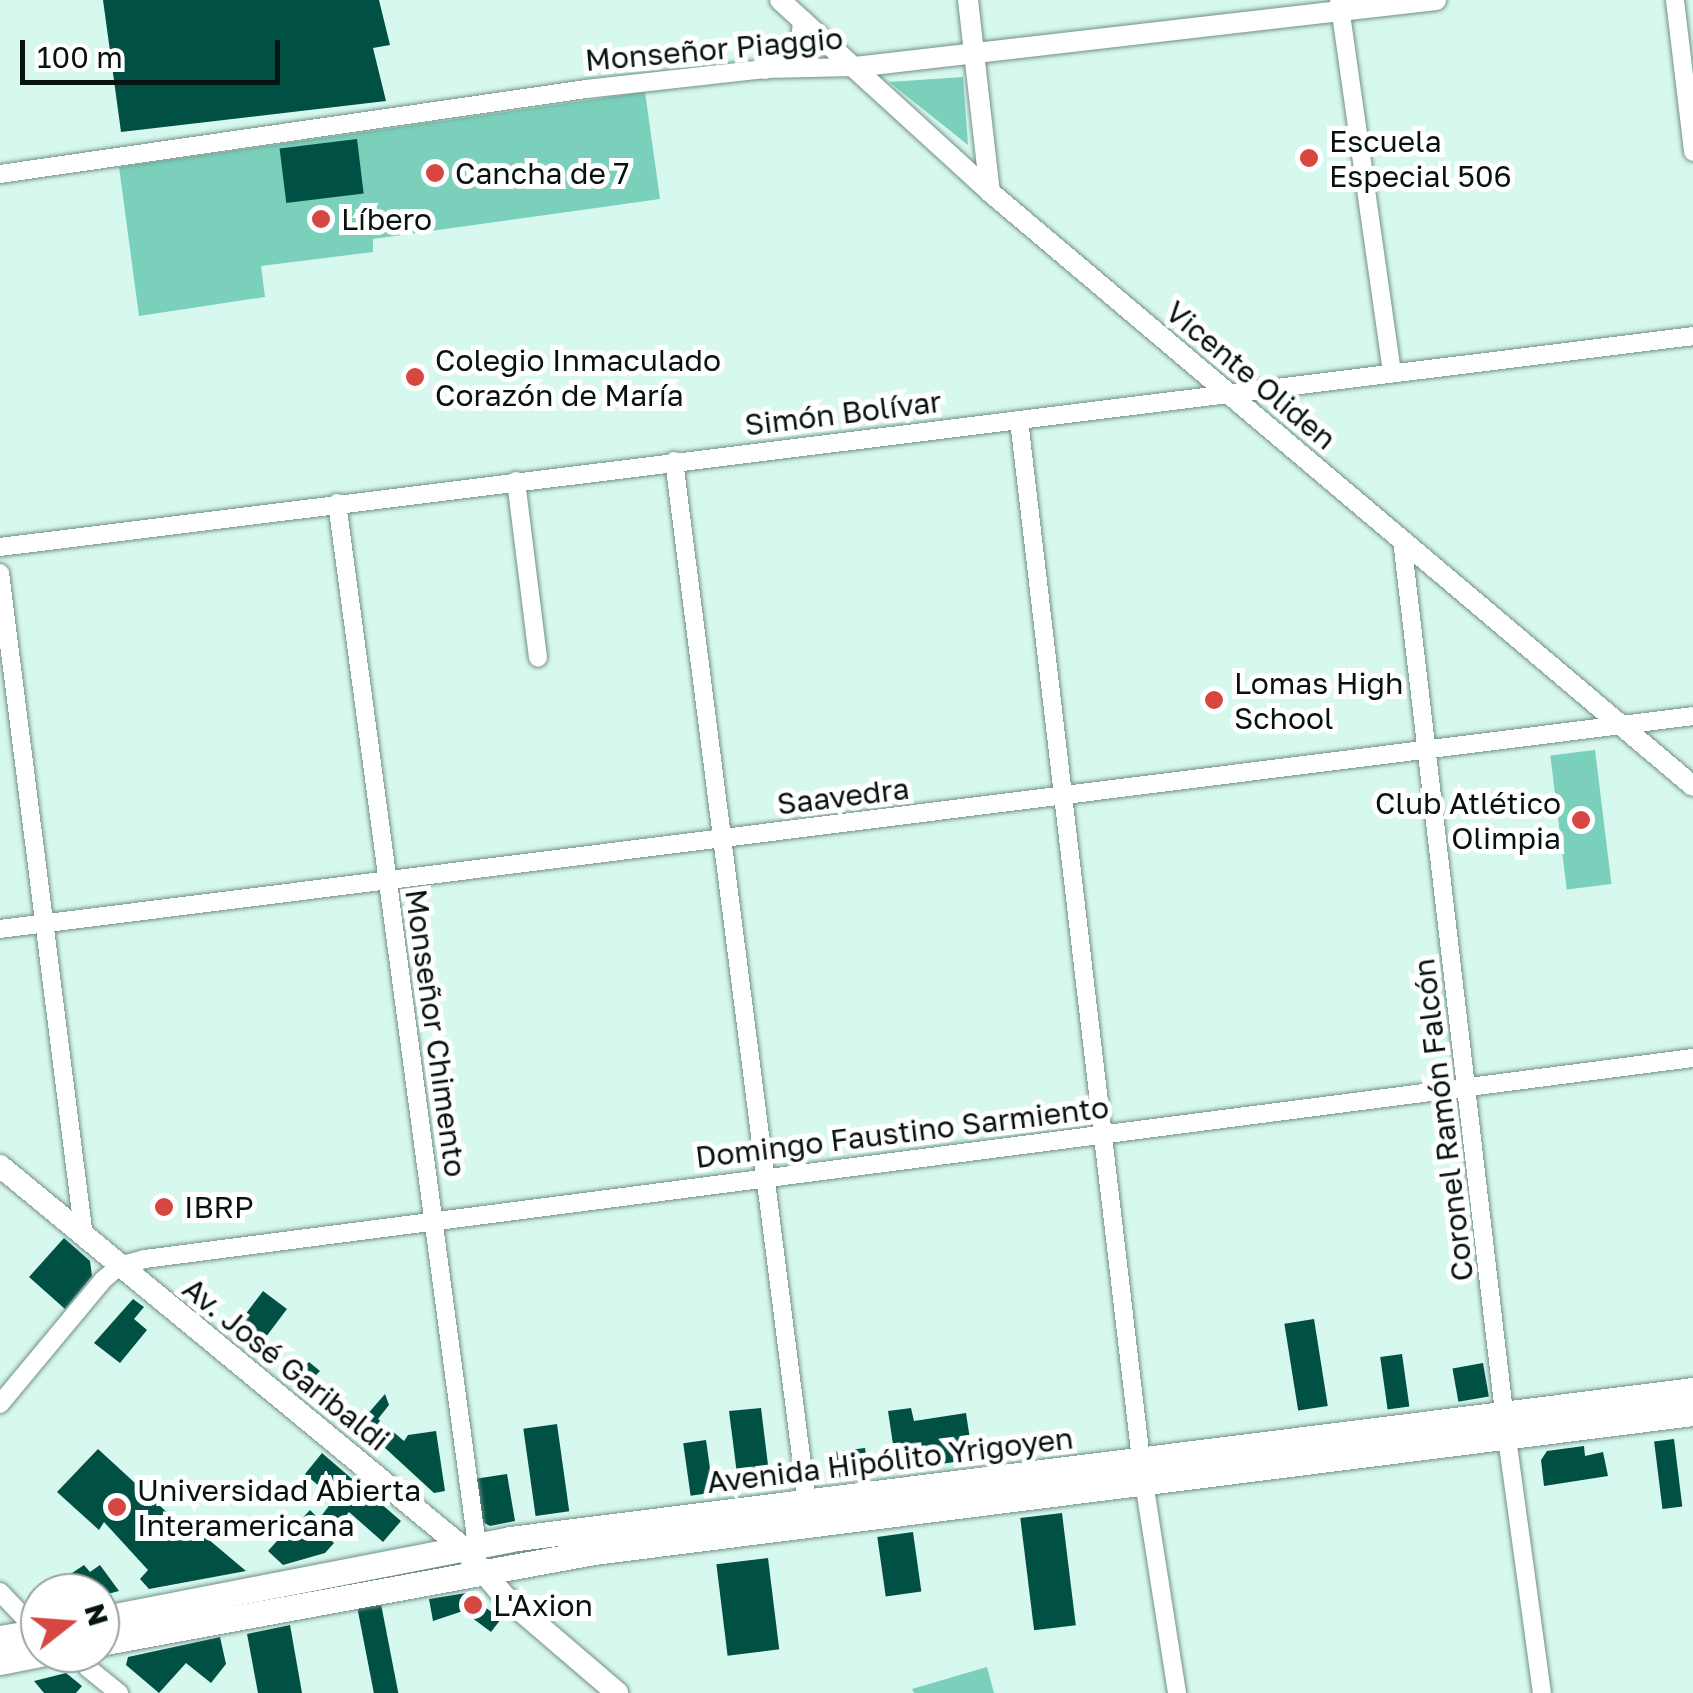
<!DOCTYPE html>
<html>
<head>
<meta charset="utf-8">
<style>
	body { margin:0 }
	#map { position:relative; width:1693px; height:1693px; overflow:hidden; background:#d7f8ee; font-family:"Golos Text",sans-serif }
	div>[style] { position:absolute }
	.green>* { inset:0; background:#7ad0bb; transform-origin:0 0 }
	.building>* { inset:0; background:#005143; transform-origin:0 0 }
	.roads { filter:drop-shadow(0 0 2px #718f87) drop-shadow(0 0 2px #718f87) }
	.minor>* { height:18px; margin:-9px; padding:0 9px; transform-origin:9px; border-radius:9px; background:#fff }
	.tertiary>* { height:20px; margin:-10px; padding:0 10px; transform-origin:10px; border-radius:10px; background:#fff }
	.secondary>* { height:22px; margin:-11px; padding:0 11px; transform-origin:11px; border-radius:11px; background:#fff }
	.primary>* { height:25px; margin:-12.5px; padding:0 12.5px; transform-origin:12.5px; border-radius:12.5px; background:#fff }
	.dots>* { width:28px; height:28px; translate:-50% -50%; box-sizing:border-box; border:5px solid #fff; border-radius:50% }
	span { translate:-50% -50%; white-space:nowrap; text-align:center; line-height:1.15; -webkit-text-stroke:10px #fff; paint-order:stroke }
	.street-label { font-size:30px; color:#071310 }
	.poi-label { font-size:30px; color:#071310 }
	.left { translate:0 -50%; text-align:left }
	.right { translate:-100% -50%; text-align:right }
	.north { position:absolute; left:20px; top:1573px; width:100px; height:100px; box-sizing:border-box; background:#fff; border:2px solid #9ca19f; border-radius:50%; rotate:73deg; font-size:28px; font-weight:700; line-height:40px; text-align:center; color:#071310 }
	.north::after { content:''; display:block; margin:auto; width:35px; height:45px; background:#d64742; clip-path:polygon(50% 0,100% 100%,50% 72%,0 100%) }
	.scale { position:absolute; left:20px; top:40px; width:260px; height:45px; box-sizing:border-box; border:5px solid #071310; border-top:0; padding-left:12px; font-size:30px; line-height:35px; white-space:nowrap; color:#071310; -webkit-text-stroke:8px #fff; paint-order:stroke }
</style>
</head>
<body>
<div id="map">
	<div class="green">
		<div style="clip-path:polygon(963px 77px,968px 145px,889px 82px)"></div>
		<div style="clip-path:polygon(645px 92px,660px 199px,373px 239px,373px 252px,261px 266px,265px 297px,139px 316px,119px 167px)"></div>
		<div style="left:1595px;top:750px;width:135px;height:45px;rotate:83deg"></div>
		<div style="clip-path:polygon(987px 1667px,994px 1693px,914px 1693px,912px 1689px)"></div>
	</div>
	<div class="building">
		<div style="clip-path:polygon(103px 0,379px 0,390px 45px,373px 48px,386px 101px,121px 132px)"></div>
		<div style="left:357px;top:139px;width:55px;height:78px;rotate:83deg"></div>
		<div style="clip-path:polygon(64px 1238px,90px 1261px,92px 1276px,65px 1309px,29px 1277px)"></div>
		<div style="left:263px;top:1291px;width:30px;height:39px;rotate:37deg"></div>
		<div style="clip-path:polygon(133px 1299px,144px 1307px,134px 1319px,147px 1330px,120px 1363px,94px 1343px)"></div>
		<div style="left:1314px;top:1319px;width:88px;height:30px;rotate:81deg"></div>
		<div style="left:1402px;top:1354px;width:53px;height:22px;rotate:82deg"></div>
		<div style="clip-path:polygon(294px 1358px,304px 1367px,309px 1362px,320px 1371px,304px 1388px,284px 1370px)"></div>
		<div style="left:1483px;top:1363px;width:34px;height:31px;rotate:80deg"></div>
		<div style="clip-path:polygon(385px 1394px,389px 1405px,378px 1419px,404px 1441px,408px 1435px,436px 1431px,445px 1491px,434px 1493px,359px 1424px)"></div>
		<div style="clip-path:polygon(761px 1408px,769px 1473px,759px 1487px,739px 1490px,729px 1411px)"></div>
		<div style="clip-path:polygon(911px 1408px,914px 1421px,966px 1413px,973px 1459px,897px 1471px,888px 1411px)"></div>
		<div style="left:557px;top:1424px;width:88px;height:34px;rotate:82deg"></div>
		<div style="left:1674px;top:1439px;width:68px;height:20px;rotate:83deg"></div>
		<div style="left:706px;top:1440px;width:53px;height:23px;rotate:82deg"></div>
		<div style="clip-path:polygon(1584px 1446px,1585px 1456px,1603px 1452px,1608px 1476px,1544px 1486px,1541px 1460px,1547px 1451px)"></div>
		<div style="clip-path:polygon(865px 1448px,869px 1474px,836px 1478px,827px 1473px,825px 1453px)"></div>
		<div style="clip-path:polygon(98px 1449px,184px 1528px,189px 1523px,246px 1571px,149px 1589px,140px 1579px,148px 1570px,104px 1522px,99px 1530px,57px 1492px)"></div>
		<div style="clip-path:polygon(322px 1453px,401px 1521px,383px 1542px,349px 1512px,328px 1537px,334px 1543px,325px 1553px,283px 1565px,268px 1551px,277px 1541px,272px 1536px,283px 1524px,289px 1529px,296px 1525px,310px 1510px,319px 1519px,334px 1499px,305px 1474px)"></div>
		<div style="clip-path:polygon(507px 1474px,515px 1521px,490px 1526px,481px 1521px,474px 1479px)"></div>
		<div style="left:1062px;top:1513px;width:113px;height:42px;rotate:83deg"></div>
		<div style="left:913px;top:1532px;width:60px;height:36px;rotate:82deg"></div>
		<div style="left:768px;top:1558px;width:92px;height:52px;rotate:83deg"></div>
		<div style="clip-path:polygon(84px 1565px,90px 1572px,100px 1565px,119px 1591px,100px 1596px,82px 1593px,69px 1575px)"></div>
		<div style="clip-path:polygon(466px 1593px,501px 1619px,491px 1632px,463px 1611px,433px 1621px,429px 1599px)"></div>
		<div style="left:381px;top:1604px;width:91px;height:24px;rotate:79deg"></div>
		<div style="clip-path:polygon(290px 1625px,302px 1693px,258px 1693px,247px 1634px)"></div>
		<div style="clip-path:polygon(220px 1637px,226px 1664px,211px 1683px,186px 1663px,159px 1693px,126px 1665px,128px 1657px)"></div>
		<div style="clip-path:polygon(66px 1673px,82px 1686px,76px 1693px,44px 1693px,34px 1681px)"></div>
	</div>
	<div class="roads">
		<div class="minor">
			<div style="left:1339px;top:0;width:377px;rotate:81.9deg"></div>
			<div style="left:1675px;top:0;width:153px;rotate:83.2deg"></div>
			<div style="left:0;top:174px;width:592px;rotate:-8.25deg"></div>
			<div style="left:586px;top:89px;width:180px;rotate:-6.4deg"></div>
			<div style="left:765px;top:69px;width:90px;rotate:-1.3deg"></div>
			<div style="left:1019px;top:420px;width:1047px;rotate:83.31deg"></div>
			<div style="left:674px;top:461px;width:1051px;rotate:82.73deg"></div>
			<div style="left:516px;top:481px;width:178px;rotate:82.9deg"></div>
			<div style="left:337px;top:503px;width:1059px;rotate:82.35deg"></div>
			<div style="left:1402px;top:540px;width:904px;rotate:83.33deg"></div>
			<div style="left:1507px;top:1438px;width:257px;rotate:82.2deg"></div>
			<div style="left:0;top:547px;width:1706px;rotate:-7.1deg"></div>
			<div style="left:0;top:573px;width:669px;rotate:82.79deg"></div>
			<div style="left:0;top:929px;width:1706px;rotate:-7.17deg"></div>
			<div style="left:0;top:1404px;width:161px;rotate:-50.3deg"></div>
			<div style="left:103px;top:1280px;width:21px;rotate:-41deg"></div>
			<div style="left:119px;top:1266px;width:27px;rotate:-15deg"></div>
			<div style="left:145px;top:1259px;width:1561px;rotate:-7.4deg"></div>
			<div style="left:1144px;top:1482px;width:214px;rotate:81.1deg"></div>
			<div style="left:0;top:1592px;width:55px;rotate:46.5deg"></div>
			<div style="left:82px;top:1653px;width:16px;rotate:68deg"></div>
			<div style="left:88px;top:1668px;width:40px;rotate:39deg"></div>
		</div>
		<div class="tertiary">
			<div style="left:780px;top:0;width:285px;rotate:42.4deg"></div>
			<div style="left:990px;top:192px;width:920px;rotate:40.2deg"></div>
			<div style="left:968px;top:0;width:193px;rotate:83.5deg"></div>
			<div style="left:855px;top:67px;width:585px;rotate:-6.58deg"></div>
			<div style="left:765px;top:69px;width:32px;rotate:-28deg"></div>
			<div style="left:793px;top:54px;width:15px;rotate:-58deg"></div>
			<div style="left:801px;top:41px;width:20px;rotate:-84deg"></div>
		</div>
		<div class="secondary">
			<div style="left:0;top:1166px;width:600px;rotate:39.52deg"></div>
			<div style="left:463px;top:1548px;width:63px;rotate:49.5deg"></div>
			<div style="left:504px;top:1596px;width:149px;rotate:40.6deg"></div>
		</div>
		<div class="primary">
			<div style="left:100px;top:1619px;width:418px;rotate:-11deg"></div>
			<div style="left:510px;top:1539px;width:1192px;rotate:-7.18deg"></div>
			<div style="left:0;top:1638px;width:41px;rotate:-9.9deg"></div>
			<div style="left:100px;top:1643px;width:502px;rotate:-10.44deg"></div>
			<div style="left:594px;top:1552px;width:1108px;rotate:-7.21deg"></div>
			<div style="left:0;top:1662px;width:46px;rotate:-11.3deg"></div>
		</div>
	</div>
	<div class="dots">
		<div style="left:1309px;top:158px;background:#d64742"></div>
		<div style="left:435px;top:173px;background:#d64742"></div>
		<div style="left:321px;top:219px;background:#d64742"></div>
		<div style="left:415px;top:377px;background:#d64742"></div>
		<div style="left:1214px;top:700px;background:#d64742"></div>
		<div style="left:1581px;top:820px;background:#d64742"></div>
		<div style="left:164px;top:1207px;background:#d64742"></div>
		<div style="left:117px;top:1507px;background:#d64742"></div>
		<div style="left:473px;top:1605px;background:#d64742"></div>
	</div>
	<div class="street-label">
		<span style="left:714px;top:49px;rotate:-5deg">Monseñor Piaggio</span>
		<span style="left:1251px;top:375px;rotate:40deg">Vicente Oliden</span>
		<span style="left:843px;top:413px;rotate:-7deg">Simón Bolívar</span>
		<span style="left:843px;top:796px;rotate:-7deg">Saavedra</span>
		<span style="left:436px;top:1033px;rotate:82deg">Monseñor Chimento</span>
		<span style="left:1443px;top:1120px;rotate:-97deg">Coronel Ramón Falcón</span>
		<span style="left:902px;top:1132px;rotate:-7deg">Domingo Faustino Sarmiento</span>
		<span style="left:286px;top:1364px;rotate:39deg">Av. José Garibaldi</span>
		<span style="left:890px;top:1460px;rotate:-7deg">Avenida Hipólito Yrigoyen</span>
	</div>
	<div class="poi-label">
		<span class="left" style="left:1329px;top:158px">Escuela<br>Especial 506</span>
		<span class="left" style="left:455px;top:173px">Cancha de 7</span>
		<span class="left" style="left:341px;top:219px">Líbero</span>
		<span class="left" style="left:435px;top:377px">Colegio Inmaculado<br>Corazón de María</span>
		<span class="left" style="left:1234px;top:700px">Lomas High<br>School</span>
		<span class="right" style="left:1561px;top:820px">Club Atlético<br>Olimpia</span>
		<span class="left" style="left:184px;top:1207px">IBRP</span>
		<span class="left" style="left:137px;top:1507px">Universidad Abierta<br>Interamericana</span>
		<span class="left" style="left:493px;top:1605px">L'Axion</span>
	</div>
	<div class="north">N</div>
	<div class="scale">100 m</div>
</div>
</body>
</html>
